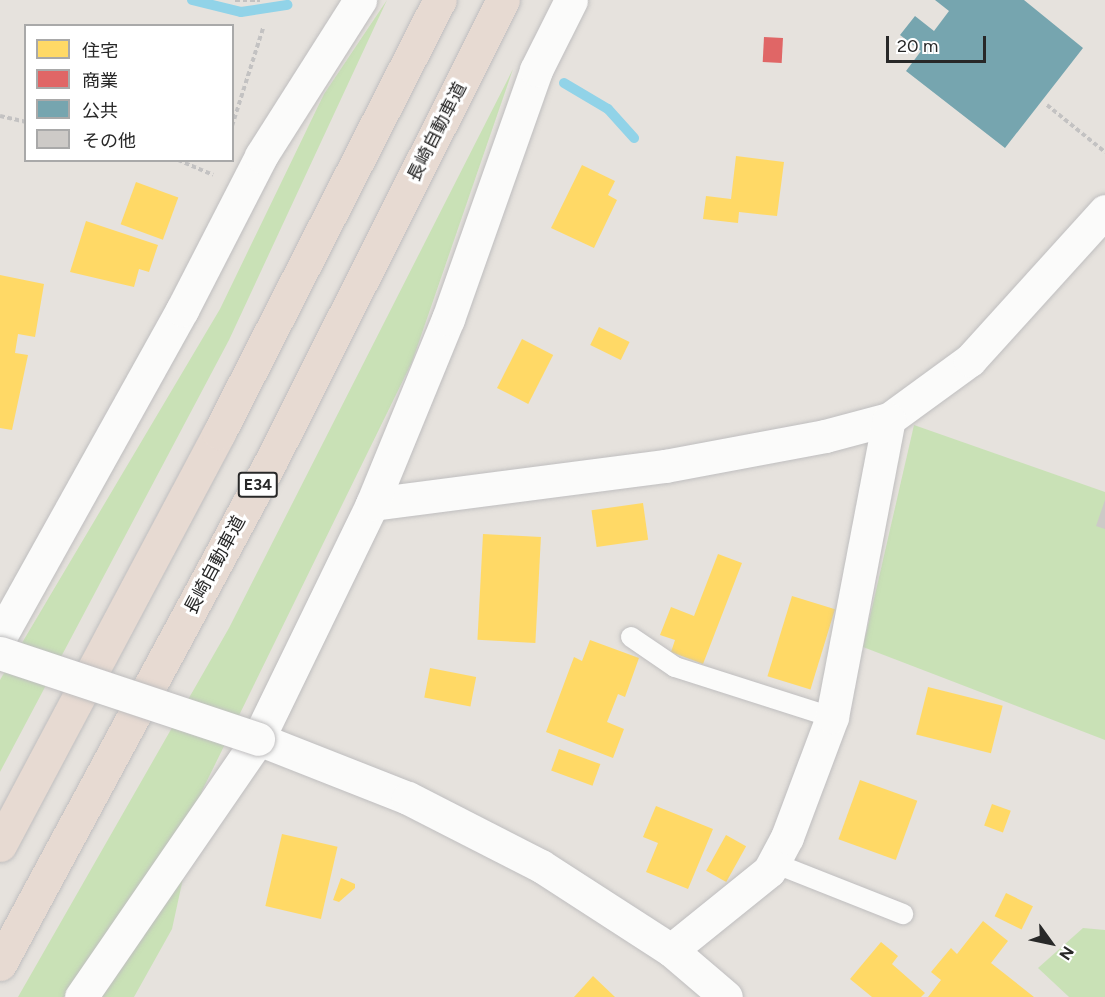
<!DOCTYPE html>
<html>
<head>
<meta charset="utf-8">
<style>
	body { margin:0 }
	#map { position:relative; width:1105px; height:997px; overflow:hidden; background:#e6e2dd; font-family:Figtree,"Noto Sans JP",sans-serif }
	div>[style] { position:absolute }
	.green>* { inset:0; background:#c9e1b6 }
	.homes>* { inset:0; background:#ffd966; transform-origin:0 0 }
	.shops>* { inset:0; background:#e06666; transform-origin:0 0 }
	.public>* { inset:0; background:#76a5af }
	.stream>* { height:10px; margin:-5px; padding:0 5px; transform-origin:5px; border-radius:5px; background:#91d3e8 }
	.building>* { inset:0; background:#cdcac7 }
	.path>* { height:4px; margin-top:-2px; transform-origin:0; background:repeating-linear-gradient(90deg,#c3c2c2 0 4.5px,transparent 0 7.5px) }
	.roads { filter:drop-shadow(0 0 2px #bfbebf) drop-shadow(0 0 2px #bfbebf) }
	.lane>* { height:20px; margin:-10px; padding:0 10px; transform-origin:10px; border-radius:10px; background:#fbfbfa }
	.street>* { height:33px; margin:-16.5px; padding:0 16.5px; transform-origin:16.5px; border-radius:16.5px; background:#fbfbfa }
	.secondary>* { height:33px; margin:-16.5px; padding:0 16.5px; transform-origin:16.5px; border-radius:16.5px; background:#fbfbfa }
	.highway>* { height:33px; margin:-16.5px; padding:0 16.5px; transform-origin:16.5px; border-radius:16.5px; background:#e7dad2 }
	.bridges { filter:drop-shadow(0 0 2px #bfbebf) drop-shadow(0 0 2px #bfbebf) }
	.secondary-bridge>* { height:33px; margin:-16.5px; padding:0 16.5px; transform-origin:16.5px; border-radius:16.5px; background:#fbfbfa }
	span { translate:-50% -50%; white-space:nowrap; text-align:center; line-height:1.15; -webkit-text-stroke:6px #fff; paint-order:stroke }
	.shield-label span { padding:2px 4px; background:#fff; border:2px solid; border-radius:4px; -webkit-text-stroke-width:0 }
	.shield-label { font-size:16px; color:#282828; font-weight:700 }
	.street-label { font-size:18px; color:#282828 }
	.legend { position:absolute; left:24px; top:24px; width:210px; height:138px; box-sizing:border-box; background:#fff; border:2px solid #a9a9a9; margin:0; padding:8px 10px; list-style:none; font-size:18px; color:#282828 }
	.legend li { display:flex; align-items:center; gap:12px; height:30px }
	.legend b { width:30px; border:2px solid #a9a9a9 }
	.north { position:absolute; left:1021px; top:913px; width:60px; height:60px; -webkit-text-stroke:4px #fff; paint-order:stroke; rotate:123deg; font-size:16px; font-weight:700; line-height:24px; text-align:center; color:#282828 }
	.north::after { content:''; display:block; margin:auto; width:21px; height:27px; background:#282828; clip-path:polygon(50% 0,100% 100%,50% 72%,0 100%) }
	.scale { position:absolute; left:886px; top:36px; width:100px; height:27px; box-sizing:border-box; border:3px solid #282828; border-top:0; padding-left:8px; font-size:18px; line-height:21px; white-space:nowrap; color:#282828; -webkit-text-stroke:4px #fff; paint-order:stroke }
</style>
</head>
<body>
<div id="map">
	<div class="green">
		<div style="clip-path:polygon(387px 0,229px 340px,0 772px,0 680px,220px 309px,324px 94px)"></div>
		<div style="clip-path:polygon(513px 69px,412px 362px,202px 791px,172px 929px,134px 997px,18px 997px,229px 628px)"></div>
		<div style="clip-path:polygon(914px 425px,1105px 492px,1105px 740px,863px 647px)"></div>
		<div style="clip-path:polygon(1083px 928px,1105px 930px,1105px 997px,1069px 997px,1038px 968px)"></div>
	</div>
	<div class="homes">
		<div style="clip-path:polygon(736px 156px,784px 162px,777px 216px,739px 212px,738px 223px,703px 219px,706px 196px,731px 199px)"></div>
		<div style="clip-path:polygon(582px 165px,615px 181px,608px 195px,617px 200px,594px 248px,551px 228px)"></div>
		<div style="left:136px;top:182px;width:45px;height:45px;rotate:20deg"></div>
		<div style="clip-path:polygon(86px 221px,158px 245px,149px 272px,139px 269px,134px 287px,70px 272px)"></div>
		<div style="clip-path:polygon(0 275px,44px 284px,35px 337px,18px 334px,15px 353px,28px 355px,12px 430px,0 428px)"></div>
		<div style="left:599px;top:327px;width:34px;height:20px;rotate:26deg"></div>
		<div style="left:522px;top:339px;width:35px;height:55px;rotate:27deg"></div>
		<div style="left:643px;top:503px;width:37px;height:52px;rotate:82deg"></div>
		<div style="left:483px;top:534px;width:58px;height:106px;rotate:3deg"></div>
		<div style="clip-path:polygon(718px 554px,742px 563px,703px 664px,671px 652px,675px 640px,660px 635px,671px 607px,694px 616px)"></div>
		<div style="left:792px;top:596px;width:45px;height:84px;rotate:17deg"></div>
		<div style="clip-path:polygon(590px 640px,639px 658px,625px 697px,618px 694px,607px 722px,624px 729px,613px 758px,546px 732px,574px 657px,582px 661px)"></div>
		<div style="left:430px;top:668px;width:47px;height:30px;rotate:11deg"></div>
		<div style="left:928px;top:687px;width:77px;height:49px;rotate:14deg"></div>
		<div style="left:559px;top:749px;width:44px;height:23px;rotate:20deg"></div>
		<div style="left:860px;top:780px;width:61px;height:63px;rotate:20deg"></div>
		<div style="left:992px;top:804px;width:20px;height:23px;rotate:20deg"></div>
		<div style="clip-path:polygon(656px 806px,713px 829px,688px 889px,646px 872px,658px 843px,643px 837px)"></div>
		<div style="left:282px;top:834px;width:57px;height:74px;rotate:13deg"></div>
		<div style="left:726px;top:835px;width:23px;height:41px;rotate:29deg"></div>
		<div style="clip-path:polygon(341px 878px,355px 884px,355px 888px,339px 902px,333px 900px)"></div>
		<div style="left:1006px;top:893px;width:30px;height:26px;rotate:26deg"></div>
		<div style="clip-path:polygon(983px 921px,1008px 941px,991px 963px,1034px 997px,928px 997px,941px 980px,931px 972px,951px 948px,957px 954px)"></div>
		<div style="clip-path:polygon(881px 942px,898px 956px,892px 964px,925px 993px,921px 997px,872px 997px,850px 979px)"></div>
		<div style="clip-path:polygon(593px 976px,615px 997px,574px 997px)"></div>
	</div>
	<div class="shops">
		<div style="left:764px;top:37px;width:19px;height:25px;rotate:3deg"></div>
	</div>
	<div class="public">
		<div style="clip-path:polygon(935px 0,1024px 0,1083px 48px,1005px 148px,906px 71px,921px 51px,900px 35px,915px 16px,934px 31px,949px 11px)"></div>
	</div>
	<div class="stream">
		<div style="left:192px;top:0;width:50px;rotate:13.8deg"></div>
		<div style="left:241px;top:12px;width:47px;rotate:-8.7deg"></div>
		<div style="left:564px;top:83px;width:51px;rotate:30.6deg"></div>
		<div style="left:608px;top:109px;width:39px;rotate:48deg"></div>
	</div>
	<div class="building">
		<div style="clip-path:polygon(1105px 500px,1105px 529px,1096px 526px)"></div>
	</div>
	<div class="path">
		<div style="left:235px;top:0;width:25px"></div>
		<div style="left:1047px;top:105px;width:75px;rotate:39deg"></div>
		<div style="left:0;top:116px;width:27px;rotate:13deg"></div>
		<div style="left:232px;top:126px;width:103px;rotate:-72.4deg"></div>
		<div style="left:178px;top:160px;width:38px;rotate:23deg"></div>
	</div>
	<div class="roads">
		<div class="lane">
			<div style="left:631px;top:637px;width:53px;rotate:34.3deg"></div>
			<div style="left:675px;top:667px;width:165px;rotate:17.7deg"></div>
			<div style="left:774px;top:863px;width:139px;rotate:21.6deg"></div>
		</div>
		<div class="street">
			<div style="left:372px;top:504px;width:295px;rotate:-7.4deg"></div>
			<div style="left:665px;top:466px;width:163px;rotate:-10.6deg"></div>
			<div style="left:825px;top:436px;width:66px;rotate:-14.9deg"></div>
			<div style="left:889px;top:419px;width:100px;rotate:-36.1deg"></div>
			<div style="left:970px;top:360px;width:201px;rotate:-47.8deg"></div>
			<div style="left:0;top:637px;width:374px;rotate:-60.9deg"></div>
			<div style="left:182px;top:310px;width:173px;rotate:-62.8deg"></div>
			<div style="left:261px;top:156px;width:185px;rotate:-57.6deg"></div>
			<div style="left:671px;top:950px;width:126px;rotate:-38.9deg"></div>
			<div style="left:769px;top:871px;width:38px;rotate:-62deg"></div>
			<div style="left:787px;top:837px;width:128px;rotate:-69.4deg"></div>
			<div style="left:832px;top:717px;width:303px;rotate:-79.2deg"></div>
			<div style="left:81px;top:997px;width:313px;rotate:-55.5deg"></div>
			<div style="left:258px;top:739px;width:261px;rotate:-64.1deg"></div>
			<div style="left:372px;top:504px;width:200px;rotate:-67.7deg"></div>
			<div style="left:448px;top:319px;width:264px;rotate:-70.5deg"></div>
			<div style="left:536px;top:70px;width:78px;rotate:-63.4deg"></div>
		</div>
		<div class="secondary">
			<div style="left:258px;top:739px;width:161px;rotate:21.5deg"></div>
			<div style="left:408px;top:798px;width:149px;rotate:27.1deg"></div>
			<div style="left:541px;top:866px;width:155px;rotate:32.9deg"></div>
			<div style="left:671px;top:950px;width:72px;rotate:40.5deg"></div>
		</div>
		<div class="highway">
			<div style="left:0;top:845px;width:467px;rotate:-62deg"></div>
			<div style="left:219px;top:433px;width:486px;rotate:-63deg"></div>
			<div style="left:0;top:964px;width:569px;rotate:-61.68deg"></div>
			<div style="left:270px;top:463px;width:518px;rotate:-63.29deg"></div>
		</div>
	</div>
	<div class="bridges">
		<div class="secondary-bridge">
			<div style="left:0;top:653px;width:272px;rotate:18.4deg"></div>
		</div>
	</div>
	<div class="shield-label">
		<span style="left:258px;top:485px">E34</span>
	</div>
	<div class="street-label">
		<span style="left:437px;top:132px;rotate:-63deg">長崎自動車道</span>
		<span style="left:215px;top:565px;rotate:-62deg">長崎自動車道</span>
	</div>
	<ul class="legend">
	<li><b style="height:16px;background:#ffd966"></b>住宅</li>
	<li><b style="height:16px;background:#e06666"></b>商業</li>
	<li><b style="height:16px;background:#76a5af"></b>公共</li>
	<li><b style="height:16px;background:#cdcac7"></b>その他</li>
	</ul>
	<div class="north">N</div>
	<div class="scale">20 m</div>
</div>
</body>
</html>
